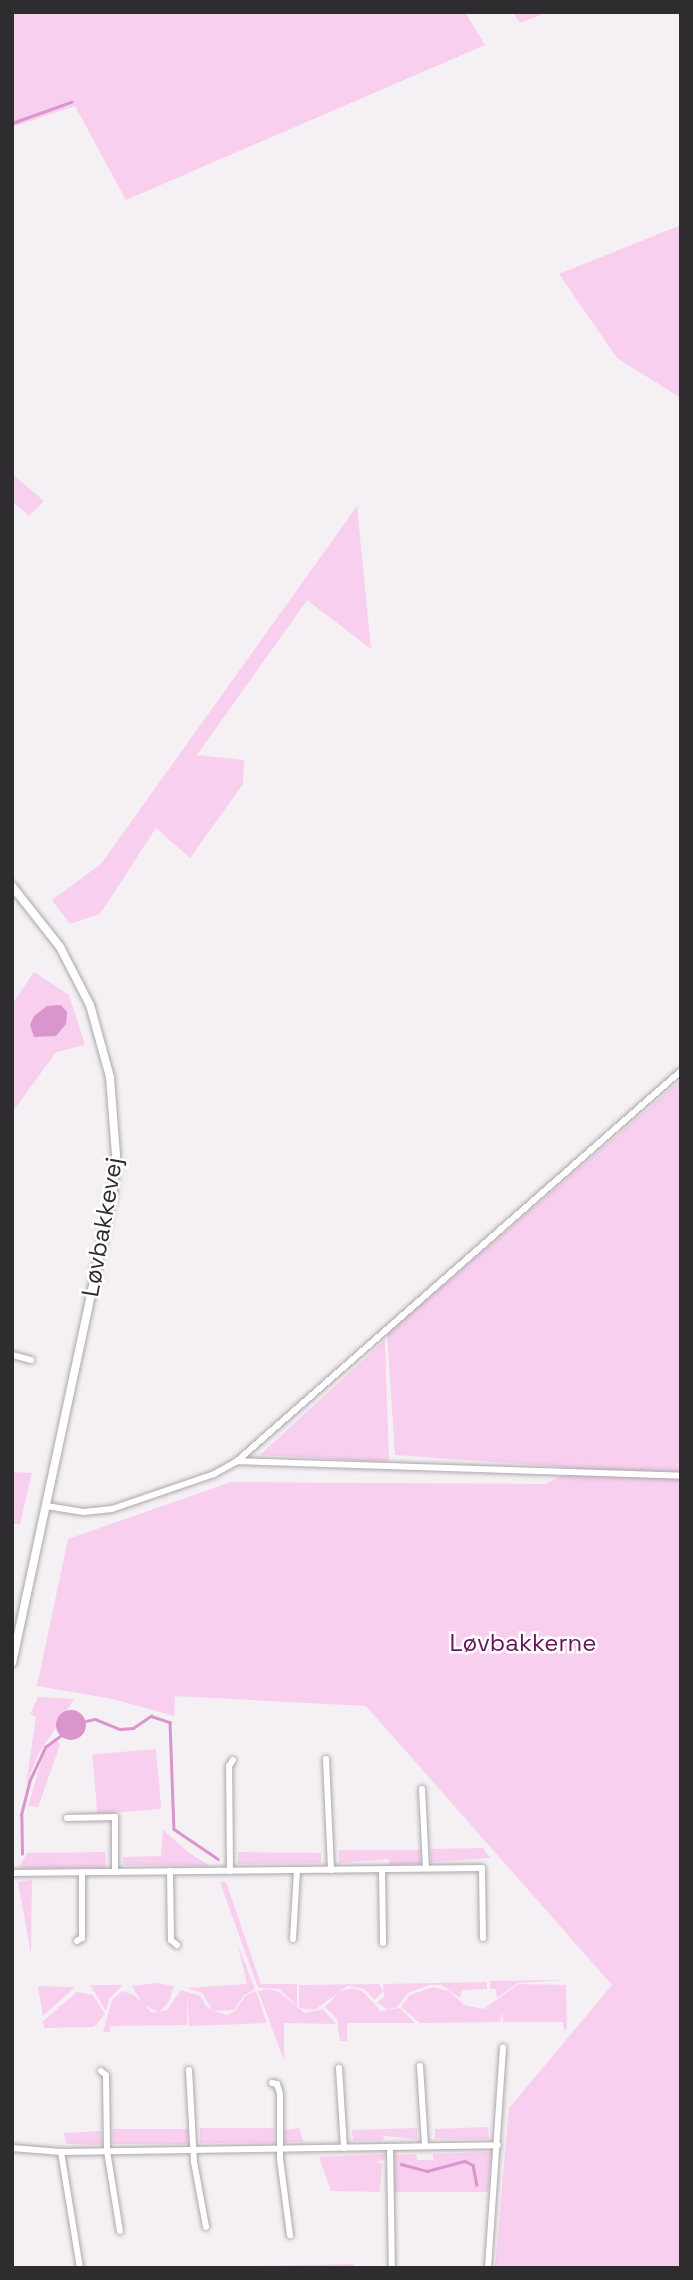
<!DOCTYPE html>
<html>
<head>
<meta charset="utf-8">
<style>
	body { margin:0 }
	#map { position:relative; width:693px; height:2280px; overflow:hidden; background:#f5f0f4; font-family:"Space Grotesk",sans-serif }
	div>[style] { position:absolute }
	.green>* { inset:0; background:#f9cfef; transform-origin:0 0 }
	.water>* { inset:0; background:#da95cd }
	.round { border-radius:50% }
	.stream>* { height:2.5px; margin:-1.25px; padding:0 1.25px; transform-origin:1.25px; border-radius:1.25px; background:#da95cd }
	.roads { filter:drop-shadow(0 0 2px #aca7ab) drop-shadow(0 0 2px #aca7ab) }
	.minor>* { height:6px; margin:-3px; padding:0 3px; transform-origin:3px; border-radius:3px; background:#fff }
	.tertiary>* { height:8px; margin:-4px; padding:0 4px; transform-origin:4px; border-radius:4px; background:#fff }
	span { translate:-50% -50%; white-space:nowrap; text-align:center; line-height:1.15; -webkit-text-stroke:5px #fff; paint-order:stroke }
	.street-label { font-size:24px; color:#2e2c2e }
	.park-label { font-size:24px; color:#65145b }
	.frame { position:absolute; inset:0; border:14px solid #2e2c2e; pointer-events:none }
</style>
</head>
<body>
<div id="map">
	<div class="green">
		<div style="clip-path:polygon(12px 12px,465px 12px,485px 45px,126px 200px,75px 106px,12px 127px)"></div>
		<div style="clip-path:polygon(513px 12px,548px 12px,520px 23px)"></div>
		<div style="clip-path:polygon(681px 225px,681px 398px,617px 358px,559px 274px)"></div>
		<div style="clip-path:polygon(12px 474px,44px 501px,29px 516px,12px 501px)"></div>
		<div style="clip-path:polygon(357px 506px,371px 649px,307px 600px,197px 755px,244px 760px,243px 784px,190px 858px,156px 828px,100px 914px,70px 924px,52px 900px,101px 864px)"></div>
		<div style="clip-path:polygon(34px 972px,69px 995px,85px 1045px,56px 1052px,12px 1113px,12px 1004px)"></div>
		<div style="clip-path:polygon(681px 1080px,681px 2268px,495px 2268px,509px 2108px,612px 1985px,366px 1706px,175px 1696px,174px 1716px,113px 1699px,37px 1686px,68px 1539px,231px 1482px,545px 1484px,578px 1468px,395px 1455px,387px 1334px)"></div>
		<div style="clip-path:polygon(385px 1340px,389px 1462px,260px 1455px)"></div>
		<div style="clip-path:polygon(12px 1472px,32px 1473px,20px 1524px,12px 1524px)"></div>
		<div style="clip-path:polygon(38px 1697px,74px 1699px,38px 1755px,26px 1785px,36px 1717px,30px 1714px)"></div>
		<div style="clip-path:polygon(57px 1741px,60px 1745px,38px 1807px,28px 1806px,45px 1749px)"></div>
		<div style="left:156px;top:1749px;width:60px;height:64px;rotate:85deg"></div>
		<div style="clip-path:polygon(163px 1830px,192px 1855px,210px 1866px,123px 1865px,123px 1857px,161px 1856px)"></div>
		<div style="clip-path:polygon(483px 1848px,490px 1858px,431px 1862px,431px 1849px)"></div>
		<div style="clip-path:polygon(339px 1850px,421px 1850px,420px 1864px,390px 1865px,389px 1859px,339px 1863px)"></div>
		<div style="clip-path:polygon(105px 1852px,106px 1868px,19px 1868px,27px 1853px)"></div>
		<div style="clip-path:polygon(238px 1852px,321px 1853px,321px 1863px,238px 1864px)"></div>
		<div style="clip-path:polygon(32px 1880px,31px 1954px,18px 1882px)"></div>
		<div style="clip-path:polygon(220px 1882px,226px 1882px,261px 1984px,297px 1984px,297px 2006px,279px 1989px,258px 1988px)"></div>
		<div style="clip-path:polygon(238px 1945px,255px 1989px,244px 1995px,234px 2010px,213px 2011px,227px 2015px,235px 2011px,246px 1995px,256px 1991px,267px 2023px,189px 2026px,187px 1994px,187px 2025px,110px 2026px,110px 2032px,103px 2032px,112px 2000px,122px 1991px,134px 1995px,152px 2013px,167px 2010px,181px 1990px,201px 1996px,206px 2006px,212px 2010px,202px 1993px,187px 1988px,247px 1984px)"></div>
		<div style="clip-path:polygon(566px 1980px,518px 1983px,497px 1998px,496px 1989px,490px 1989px,490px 1981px)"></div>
		<div style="clip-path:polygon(487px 1982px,487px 1989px,462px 1990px,460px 1998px,441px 1985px,429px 1985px,408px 1993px,397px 2007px,387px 2010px,377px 2002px,384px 1997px,383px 1984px)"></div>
		<div style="clip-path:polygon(156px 1983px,174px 1986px,169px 2002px,159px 2012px,143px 2005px,132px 1986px)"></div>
		<div style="clip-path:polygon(379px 1984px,383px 1991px,375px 2000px,364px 1989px,347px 1986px,315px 2010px,299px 2008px,299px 1985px)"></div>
		<div style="clip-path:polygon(518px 1984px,566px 1985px,567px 2028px,564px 2031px,563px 2022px,503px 2022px,502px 2012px,500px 2022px,420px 2023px,401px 2007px,410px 1995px,433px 1987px,449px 1991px,464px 2005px,484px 2009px)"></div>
		<div style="clip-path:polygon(90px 1985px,123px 1985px,109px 1999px,106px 2011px)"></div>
		<div style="clip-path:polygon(38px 1986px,75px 1987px,43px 2016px)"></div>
		<div style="clip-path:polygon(353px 1988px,362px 1991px,381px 2011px,400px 2008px,415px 2023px,347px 2023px,347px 2041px,340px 2041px,337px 2019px,325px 2007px,340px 1991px)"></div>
		<div style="clip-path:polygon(269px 1989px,279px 1992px,305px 2013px,323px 2009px,336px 2024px,284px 2023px,284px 2060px,258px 1991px)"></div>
		<div style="clip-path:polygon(77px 1992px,93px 1995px,105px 2014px,94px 2027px,45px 2028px,42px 2022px)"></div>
		<div style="clip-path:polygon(488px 2127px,489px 2139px,435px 2139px,435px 2129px)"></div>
		<div style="left:274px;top:2128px;width:15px;height:74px;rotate:90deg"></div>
		<div style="clip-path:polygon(299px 2128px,304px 2142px,284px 2142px,285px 2130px)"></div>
		<div style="clip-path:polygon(417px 2128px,417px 2139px,384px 2136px,383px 2140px,353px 2141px,352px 2130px)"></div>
		<div style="left:188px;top:2129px;width:15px;height:75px;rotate:90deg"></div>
		<div style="clip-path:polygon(101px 2131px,102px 2145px,66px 2144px,64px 2133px)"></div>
		<div style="clip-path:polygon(492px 2152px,488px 2192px,394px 2192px,394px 2155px,416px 2154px,417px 2160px,433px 2160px,433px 2154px)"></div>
		<div style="clip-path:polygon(384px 2154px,385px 2159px,375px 2163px,382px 2163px,380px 2192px,331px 2191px,319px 2157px)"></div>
		<div style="clip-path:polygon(353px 2264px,354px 2268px,156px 2268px)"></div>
	</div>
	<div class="water">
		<div style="clip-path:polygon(61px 1005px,67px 1012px,66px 1024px,56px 1036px,34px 1037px,30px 1025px,34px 1016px,47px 1006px)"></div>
		<div class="round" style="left:56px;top:1710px;width:30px;height:30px"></div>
	</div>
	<div class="stream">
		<div style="left:12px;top:123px;width:63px;rotate:-19.6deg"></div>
		<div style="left:86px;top:1721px;width:9px;rotate:-13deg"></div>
		<div style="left:95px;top:1719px;width:27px;rotate:22deg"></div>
		<div style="left:120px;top:1729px;width:13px;rotate:-4deg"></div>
		<div style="left:133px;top:1728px;width:22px;rotate:-34deg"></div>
		<div style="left:151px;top:1716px;width:20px;rotate:18deg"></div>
		<div style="left:170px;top:1722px;width:107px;rotate:87.9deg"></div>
		<div style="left:174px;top:1829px;width:53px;rotate:34.3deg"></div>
		<div style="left:22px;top:1854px;width:39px;rotate:-91deg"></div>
		<div style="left:21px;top:1815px;width:34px;rotate:-76deg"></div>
		<div style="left:29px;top:1782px;width:38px;rotate:-65deg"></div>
		<div style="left:45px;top:1747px;width:19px;rotate:-36deg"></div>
		<div style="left:401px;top:2164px;width:27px;rotate:15deg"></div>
		<div style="left:427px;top:2171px;width:39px;rotate:-15deg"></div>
		<div style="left:465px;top:2161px;width:9px;rotate:27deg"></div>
		<div style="left:473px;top:2165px;width:20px;rotate:79deg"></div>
	</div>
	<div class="roads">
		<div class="minor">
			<div style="left:12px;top:1355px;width:20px;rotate:15deg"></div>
			<div style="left:237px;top:1461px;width:444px;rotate:1.9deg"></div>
			<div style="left:46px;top:1506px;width:38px;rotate:9deg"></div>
			<div style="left:84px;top:1512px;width:28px;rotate:-6deg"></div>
			<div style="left:112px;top:1509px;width:108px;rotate:-18.9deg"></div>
			<div style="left:214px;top:1474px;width:26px;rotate:-29deg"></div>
			<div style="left:237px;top:1461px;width:591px;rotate:-41.3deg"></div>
			<div style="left:326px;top:1759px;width:111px;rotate:87.4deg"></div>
			<div style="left:422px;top:1789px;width:79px;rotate:87.1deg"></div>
			<div style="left:67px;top:1818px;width:48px;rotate:-1.2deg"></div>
			<div style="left:115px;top:1817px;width:55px;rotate:90deg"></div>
			<div style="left:382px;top:1869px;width:74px;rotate:89.2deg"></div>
			<div style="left:170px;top:1871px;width:69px;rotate:89.2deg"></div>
			<div style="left:171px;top:1940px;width:8px;rotate:40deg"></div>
			<div style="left:230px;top:1871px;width:105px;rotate:-90.5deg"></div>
			<div style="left:229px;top:1766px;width:7px;rotate:-56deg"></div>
			<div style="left:12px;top:1873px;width:470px;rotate:-0.6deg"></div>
			<div style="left:482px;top:1868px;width:70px;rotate:89.2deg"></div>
			<div style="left:293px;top:1939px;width:69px;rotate:-86.7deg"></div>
			<div style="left:77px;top:1941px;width:6px;rotate:-31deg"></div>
			<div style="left:82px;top:1938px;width:66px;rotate:-90deg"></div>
			<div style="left:420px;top:2066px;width:80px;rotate:86.4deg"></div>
			<div style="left:339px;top:2068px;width:80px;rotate:86.4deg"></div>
			<div style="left:189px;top:2070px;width:92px;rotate:86.9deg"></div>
			<div style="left:194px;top:2162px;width:66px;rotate:79.5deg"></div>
			<div style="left:101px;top:2071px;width:6px;rotate:39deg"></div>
			<div style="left:106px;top:2075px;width:76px;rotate:89.2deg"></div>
			<div style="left:107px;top:2151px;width:81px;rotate:80.8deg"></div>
			<div style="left:272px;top:2083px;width:5px;rotate:11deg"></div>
			<div style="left:277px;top:2084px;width:10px;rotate:73deg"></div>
			<div style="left:280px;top:2094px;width:65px;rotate:90deg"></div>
			<div style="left:280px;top:2159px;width:77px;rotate:82.5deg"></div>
			<div style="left:390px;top:2147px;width:121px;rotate:89.1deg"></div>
			<div style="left:12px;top:2148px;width:49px;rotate:4.7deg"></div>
			<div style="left:61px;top:2152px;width:437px;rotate:-0.9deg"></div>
			<div style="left:61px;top:2152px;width:118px;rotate:80.7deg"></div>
			<div style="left:488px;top:2268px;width:221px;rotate:-86.1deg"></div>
		</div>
		<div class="tertiary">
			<div style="left:12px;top:886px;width:78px;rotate:51.8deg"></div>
			<div style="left:60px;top:947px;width:65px;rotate:62.7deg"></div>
			<div style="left:90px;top:1005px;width:75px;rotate:74.5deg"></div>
			<div style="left:110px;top:1077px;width:78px;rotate:85.6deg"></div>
			<div style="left:116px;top:1155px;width:37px;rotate:95deg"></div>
			<div style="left:113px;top:1192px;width:481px;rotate:102.1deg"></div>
		</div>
	</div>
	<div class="street-label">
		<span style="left:102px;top:1227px;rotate:-80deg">Løvbakkevej</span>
	</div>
	<div class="park-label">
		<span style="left:523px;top:1643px">Løvbakkerne</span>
	</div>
	<div class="frame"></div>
</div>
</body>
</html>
